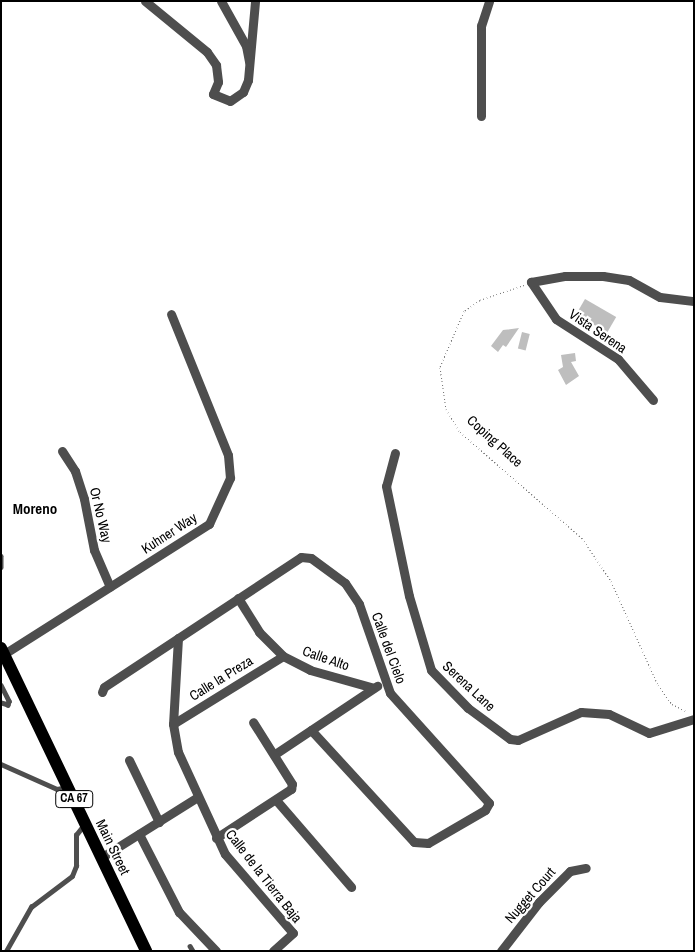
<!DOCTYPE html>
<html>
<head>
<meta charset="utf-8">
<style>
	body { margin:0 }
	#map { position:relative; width:695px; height:952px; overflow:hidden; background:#fff; font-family:"Archivo Narrow",sans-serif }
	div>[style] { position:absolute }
	.building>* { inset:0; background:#bebebe; transform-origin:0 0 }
	.path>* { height:1px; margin-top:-0.5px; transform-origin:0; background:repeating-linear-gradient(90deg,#707070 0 1px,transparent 0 3.5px) }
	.service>* { height:4.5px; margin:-2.25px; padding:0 2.25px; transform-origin:2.25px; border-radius:2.25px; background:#4e4e4e }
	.minor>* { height:9px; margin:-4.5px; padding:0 4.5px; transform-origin:4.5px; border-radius:4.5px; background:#4e4e4e }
	.primary>* { height:12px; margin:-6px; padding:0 6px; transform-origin:6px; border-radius:6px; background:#000 }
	span { translate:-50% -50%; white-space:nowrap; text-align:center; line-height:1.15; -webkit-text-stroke:4.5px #fff; paint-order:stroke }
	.shield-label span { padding:1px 4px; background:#fff; border:1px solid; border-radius:4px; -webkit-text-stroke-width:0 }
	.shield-label { font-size:12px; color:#000; font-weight:700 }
	.street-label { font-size:14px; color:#000 }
	.neighbourhood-label { font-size:15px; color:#000; font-weight:700 }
	.frame { position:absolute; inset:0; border:2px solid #000; pointer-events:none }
</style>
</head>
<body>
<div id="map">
	<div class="building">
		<div style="left:585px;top:299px;width:36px;height:18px;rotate:30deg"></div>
		<div style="clip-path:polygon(519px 328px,506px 347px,503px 345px,498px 352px,491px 346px,503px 330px)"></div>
		<div style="left:522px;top:332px;width:8px;height:17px;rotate:14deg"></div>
		<div style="clip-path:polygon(575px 353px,576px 361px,571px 362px,579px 376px,566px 385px,558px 370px,563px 367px,561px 355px)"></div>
	</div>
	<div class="path">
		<div style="left:524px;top:285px;width:46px;rotate:161.2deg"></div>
		<div style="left:480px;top:300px;width:19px;rotate:145deg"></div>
		<div style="left:464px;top:311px;width:61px;rotate:113.2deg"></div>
		<div style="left:440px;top:367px;width:42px;rotate:81.9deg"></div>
		<div style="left:446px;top:409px;width:27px;rotate:59deg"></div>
		<div style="left:460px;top:432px;width:162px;rotate:41deg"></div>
		<div style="left:582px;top:538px;width:52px;rotate:56deg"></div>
		<div style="left:611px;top:581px;width:114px;rotate:65.7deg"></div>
		<div style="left:658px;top:685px;width:24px;rotate:54deg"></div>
		<div style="left:672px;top:704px;width:16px;rotate:27deg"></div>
	</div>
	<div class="service">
		<div style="left:1px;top:556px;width:11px;rotate:90deg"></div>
		<div style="left:1px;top:685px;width:18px;rotate:63deg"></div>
		<div style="left:9px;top:701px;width:4px;rotate:104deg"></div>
		<div style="left:8px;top:705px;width:7px;rotate:-164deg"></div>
		<div style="left:1px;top:764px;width:61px;rotate:24.1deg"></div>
		<div style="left:57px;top:789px;width:10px;rotate:-11deg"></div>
		<div style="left:190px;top:946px;width:6px;rotate:59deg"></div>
		<div style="left:6px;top:951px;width:51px;rotate:-60.4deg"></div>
		<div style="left:31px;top:907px;width:51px;rotate:-37.1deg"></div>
		<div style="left:72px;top:876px;width:11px;rotate:-68deg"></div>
		<div style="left:76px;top:866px;width:31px;rotate:-90deg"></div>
		<div style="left:76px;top:835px;width:11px;rotate:-52deg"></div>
	</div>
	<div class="minor">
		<div style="left:145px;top:1px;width:80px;rotate:39.4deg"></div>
		<div style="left:207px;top:52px;width:16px;rotate:55deg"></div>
		<div style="left:216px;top:65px;width:17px;rotate:83deg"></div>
		<div style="left:218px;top:82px;width:13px;rotate:113deg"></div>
		<div style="left:213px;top:94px;width:18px;rotate:22deg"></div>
		<div style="left:230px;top:101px;width:16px;rotate:-35deg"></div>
		<div style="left:243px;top:92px;width:13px;rotate:-67deg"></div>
		<div style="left:248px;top:80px;width:79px;rotate:-84.9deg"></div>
		<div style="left:221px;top:1px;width:51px;rotate:60.9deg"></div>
		<div style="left:246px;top:46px;width:16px;rotate:79deg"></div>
		<div style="left:481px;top:116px;width:90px;rotate:-90deg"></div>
		<div style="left:481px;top:26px;width:26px;rotate:-72deg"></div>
		<div style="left:653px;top:400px;width:54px;rotate:-130.5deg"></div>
		<div style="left:618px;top:359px;width:74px;rotate:-147.2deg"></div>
		<div style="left:556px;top:319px;width:45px;rotate:-124deg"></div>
		<div style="left:531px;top:282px;width:35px;rotate:-10deg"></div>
		<div style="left:565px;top:276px;width:38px"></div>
		<div style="left:603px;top:276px;width:26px;rotate:9deg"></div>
		<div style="left:629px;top:280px;width:35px;rotate:29deg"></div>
		<div style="left:660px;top:297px;width:34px;rotate:7deg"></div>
		<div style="left:62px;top:451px;width:24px;rotate:57deg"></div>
		<div style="left:75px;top:471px;width:29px;rotate:72deg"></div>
		<div style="left:84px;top:499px;width:52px;rotate:78.9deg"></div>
		<div style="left:94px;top:550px;width:40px;rotate:66.6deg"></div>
		<div style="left:395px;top:453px;width:34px;rotate:105deg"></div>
		<div style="left:386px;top:486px;width:112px;rotate:78.2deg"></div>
		<div style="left:409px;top:596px;width:77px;rotate:73.4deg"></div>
		<div style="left:431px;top:670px;width:53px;rotate:45.8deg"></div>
		<div style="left:468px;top:708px;width:52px;rotate:36.4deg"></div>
		<div style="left:510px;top:739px;width:8px;rotate:7deg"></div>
		<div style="left:518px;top:740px;width:69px;rotate:-24deg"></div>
		<div style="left:581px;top:712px;width:28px;rotate:4deg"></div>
		<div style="left:609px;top:714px;width:44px;rotate:25.4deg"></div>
		<div style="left:649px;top:733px;width:47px;rotate:-17.3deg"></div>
		<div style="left:238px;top:598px;width:40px;rotate:58deg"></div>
		<div style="left:259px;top:632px;width:34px;rotate:45deg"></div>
		<div style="left:283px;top:656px;width:30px;rotate:27deg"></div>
		<div style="left:310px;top:670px;width:66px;rotate:15.7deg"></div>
		<div style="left:178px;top:638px;width:86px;rotate:93.3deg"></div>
		<div style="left:173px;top:724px;width:28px;rotate:80deg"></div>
		<div style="left:178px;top:752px;width:112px;rotate:65.3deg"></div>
		<div style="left:225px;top:854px;width:104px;rotate:49.3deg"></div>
		<div style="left:293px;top:933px;width:27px;rotate:138deg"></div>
		<div style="left:4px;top:654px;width:243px;rotate:-32.4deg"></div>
		<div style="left:209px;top:524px;width:51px;rotate:-65.5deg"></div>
		<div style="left:230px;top:478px;width:23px;rotate:-95deg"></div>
		<div style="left:228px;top:455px;width:152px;rotate:-112deg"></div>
		<div style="left:102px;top:692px;width:5px;rotate:-68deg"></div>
		<div style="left:104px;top:687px;width:236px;rotate:-33.4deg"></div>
		<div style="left:301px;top:557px;width:10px;rotate:6deg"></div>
		<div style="left:311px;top:558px;width:42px;rotate:36.3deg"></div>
		<div style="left:345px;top:583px;width:25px;rotate:56deg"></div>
		<div style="left:359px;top:604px;width:94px;rotate:70.8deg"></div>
		<div style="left:390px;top:693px;width:148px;rotate:48deg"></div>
		<div style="left:489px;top:803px;width:8px;rotate:120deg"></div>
		<div style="left:485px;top:810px;width:66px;rotate:149.9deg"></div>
		<div style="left:428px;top:843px;width:14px;rotate:-176deg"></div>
		<div style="left:414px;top:842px;width:152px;rotate:-132.6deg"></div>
		<div style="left:173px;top:724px;width:129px;rotate:-31.7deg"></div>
		<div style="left:275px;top:754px;width:123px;rotate:-33.7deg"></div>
		<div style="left:129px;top:760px;width:69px;rotate:64.2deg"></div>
		<div style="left:276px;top:800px;width:115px;rotate:49.2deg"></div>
		<div style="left:139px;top:834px;width:88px;rotate:62.9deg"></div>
		<div style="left:179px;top:912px;width:54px;rotate:46.5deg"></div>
		<div style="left:216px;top:838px;width:90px;rotate:-33.2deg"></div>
		<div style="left:291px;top:789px;width:5px;rotate:-79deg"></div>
		<div style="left:292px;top:784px;width:73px;rotate:-122.2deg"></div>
		<div style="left:102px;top:857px;width:111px;rotate:-32.1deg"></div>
		<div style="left:501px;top:951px;width:62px;rotate:-52.2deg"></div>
		<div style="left:539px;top:902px;width:44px;rotate:-45deg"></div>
		<div style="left:570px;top:871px;width:16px;rotate:-11deg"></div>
	</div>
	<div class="primary">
		<div style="left:1px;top:648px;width:336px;rotate:64.4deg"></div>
	</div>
	<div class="shield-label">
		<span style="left:74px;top:799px">CA 67</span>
	</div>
	<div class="street-label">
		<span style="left:598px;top:331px;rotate:34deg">Vista Serena</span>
		<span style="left:495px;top:441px;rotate:42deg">Coping Place</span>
		<span style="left:101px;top:515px;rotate:77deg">Or No Way</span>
		<span style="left:169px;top:533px;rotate:-33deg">Kuhner Way</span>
		<span style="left:389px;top:648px;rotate:70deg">Calle del Cielo</span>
		<span style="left:326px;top:658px;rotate:19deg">Calle Alto</span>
		<span style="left:221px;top:678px;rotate:-32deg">Calle la Preza</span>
		<span style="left:469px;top:686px;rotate:43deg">Serena Lane</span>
		<span style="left:113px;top:847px;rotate:64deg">Main Street</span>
		<span style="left:264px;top:876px;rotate:52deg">Calle de la Tierra Baja</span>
		<span style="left:530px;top:895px;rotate:-49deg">Nugget Court</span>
	</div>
	<div class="neighbourhood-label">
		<span style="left:35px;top:509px">Moreno</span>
	</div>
	<div class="frame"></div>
</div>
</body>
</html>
